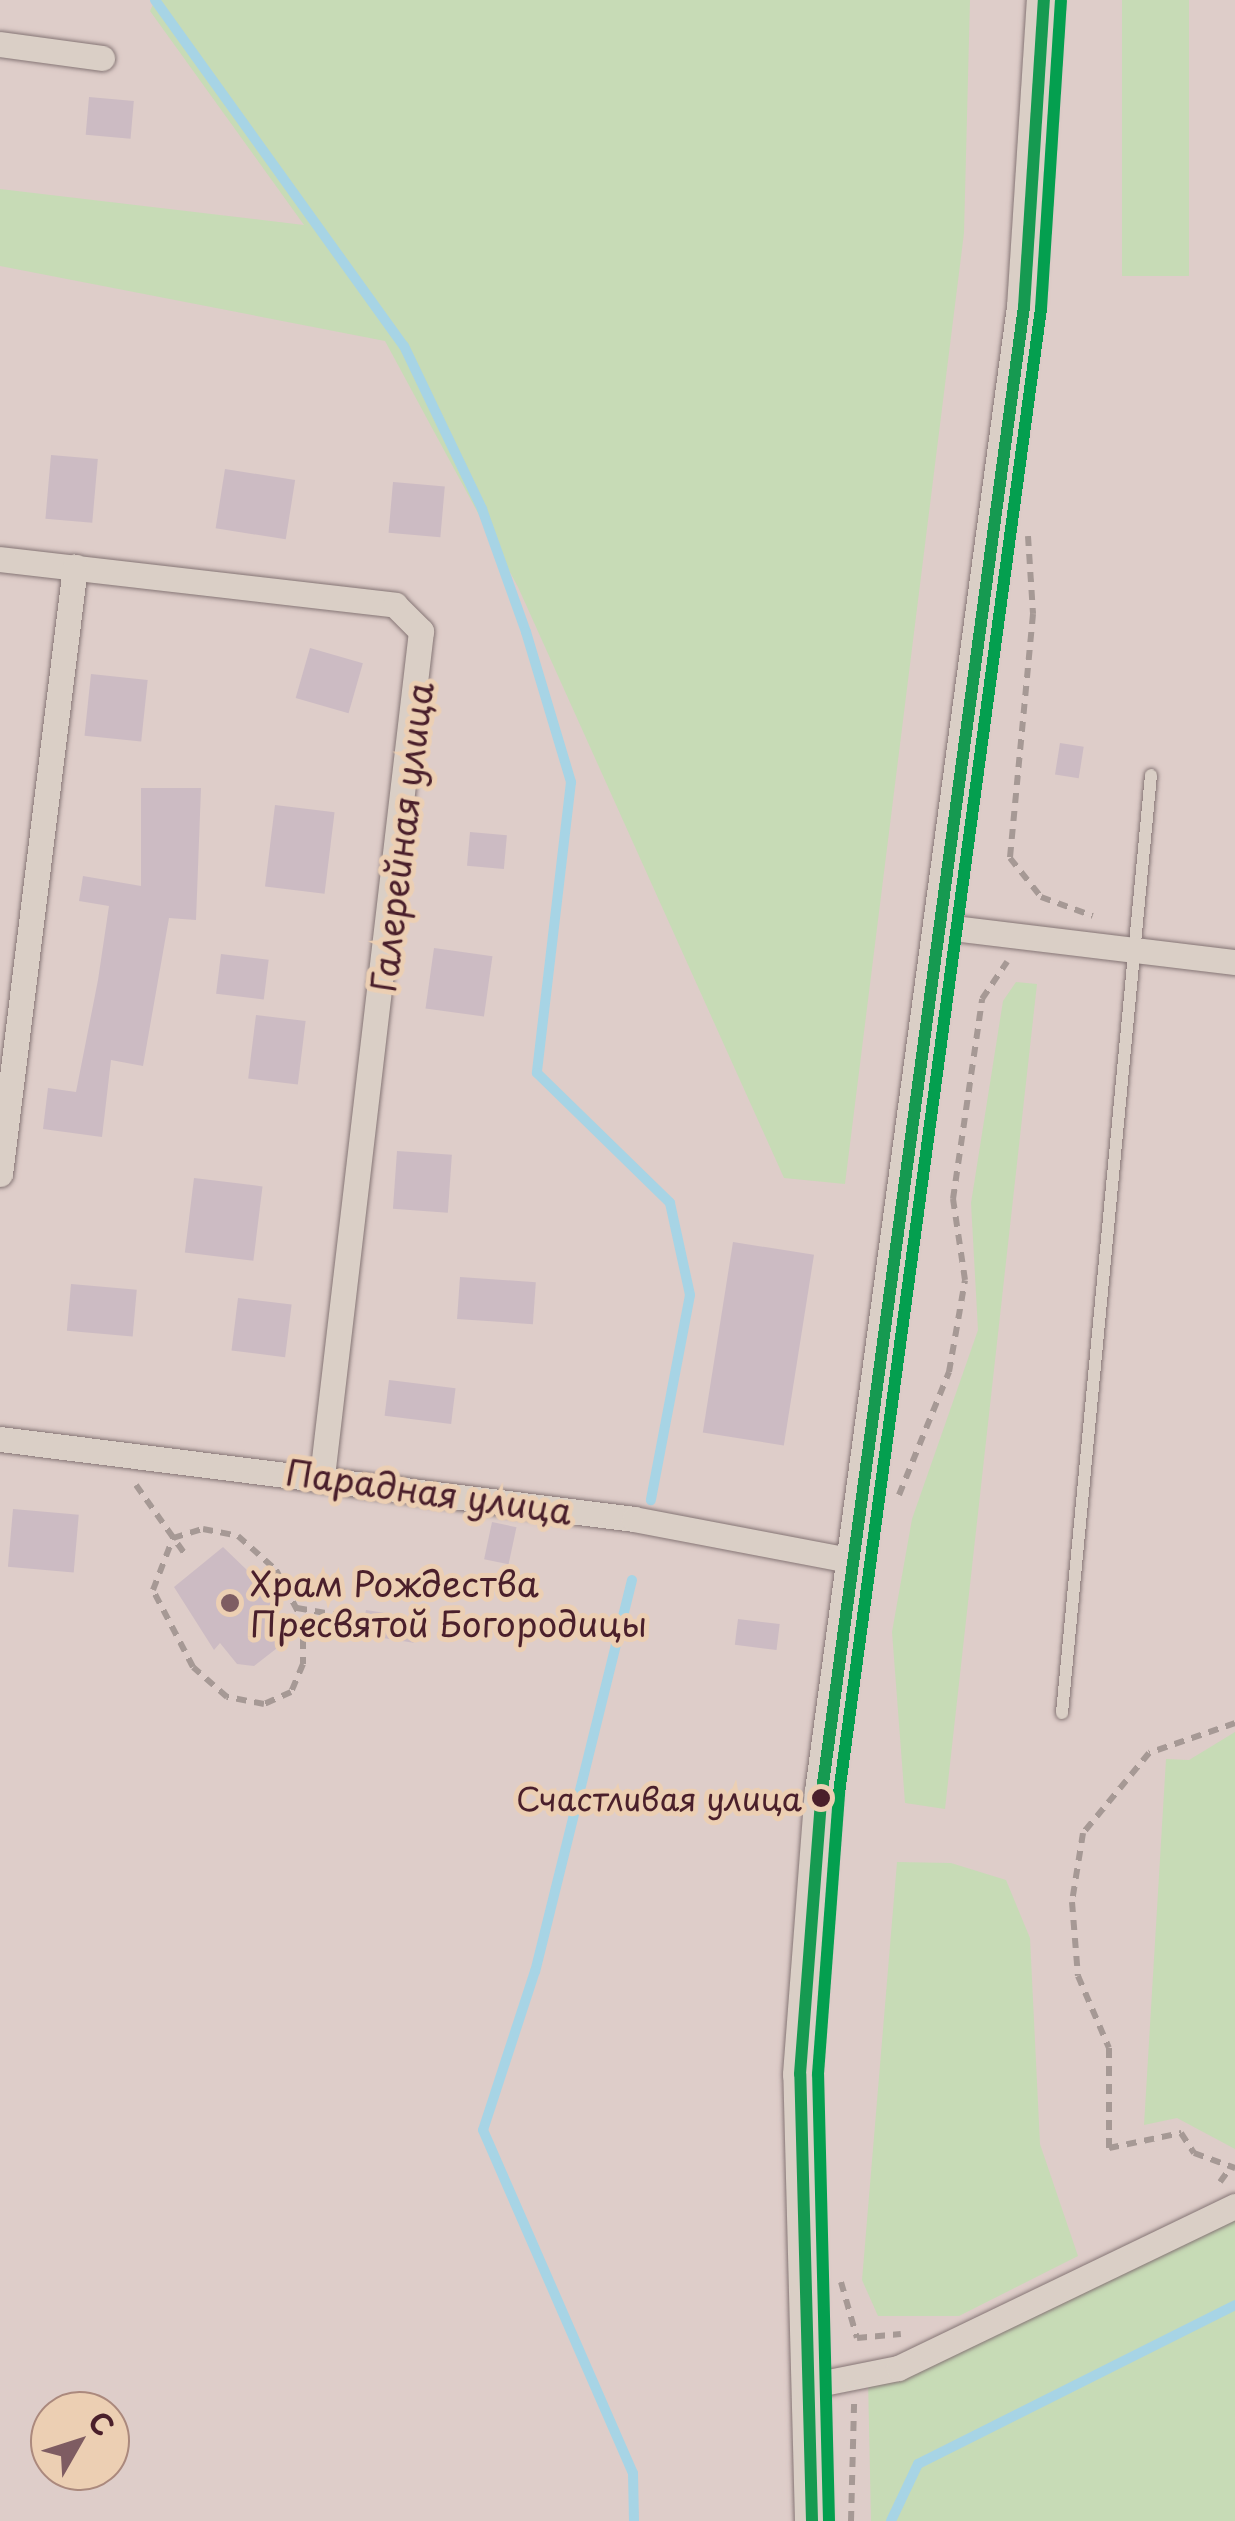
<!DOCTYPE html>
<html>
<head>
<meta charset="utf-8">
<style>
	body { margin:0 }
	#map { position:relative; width:1235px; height:2521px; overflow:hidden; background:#decdc9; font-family:"Playpen Sans",sans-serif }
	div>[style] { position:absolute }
	.green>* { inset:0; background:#c7dbb6; transform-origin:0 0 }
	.stream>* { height:10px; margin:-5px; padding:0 5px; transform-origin:5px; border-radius:5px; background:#a7d4e5 }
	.building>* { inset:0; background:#ccbbc3; transform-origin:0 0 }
	.path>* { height:6px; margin-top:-3px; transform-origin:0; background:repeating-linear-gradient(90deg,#a69995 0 10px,transparent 0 18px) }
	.roads { filter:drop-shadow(0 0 2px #857575) drop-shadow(0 0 2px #857575) }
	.lane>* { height:12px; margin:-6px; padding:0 6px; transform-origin:6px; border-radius:6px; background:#dacfc6 }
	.street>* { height:25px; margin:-12.5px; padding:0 12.5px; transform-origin:12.5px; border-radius:12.5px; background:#dacfc6 }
	.secondary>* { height:35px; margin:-17.5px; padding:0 17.5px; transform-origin:17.5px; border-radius:17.5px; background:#dacfc6 }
	.bus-1>* { height:12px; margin:-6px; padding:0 6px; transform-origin:6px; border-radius:6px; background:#169a51 }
	.bus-2>* { height:12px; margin:-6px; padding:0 6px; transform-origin:6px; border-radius:6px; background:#049f4f }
	.dots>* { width:28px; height:28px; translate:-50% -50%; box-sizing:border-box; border:5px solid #eccfb3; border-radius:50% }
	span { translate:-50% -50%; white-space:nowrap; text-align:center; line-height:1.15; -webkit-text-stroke:10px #eccfb3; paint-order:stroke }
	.bus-label { font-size:32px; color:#4a1f2b }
	.right { translate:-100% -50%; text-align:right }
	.street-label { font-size:35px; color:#4a1f2b }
	.poi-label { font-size:35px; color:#4a1f2b }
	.left { translate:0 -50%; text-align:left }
	.north { position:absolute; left:30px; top:2391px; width:100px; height:100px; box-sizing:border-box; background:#eccfb3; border:2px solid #ab897d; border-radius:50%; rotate:51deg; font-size:28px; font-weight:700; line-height:40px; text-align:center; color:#4a1f2b }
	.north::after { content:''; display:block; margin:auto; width:35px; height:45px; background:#7e5c62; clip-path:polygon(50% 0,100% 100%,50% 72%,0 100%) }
</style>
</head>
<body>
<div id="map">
	<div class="green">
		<div style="clip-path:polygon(155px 0,970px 0,964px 233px,845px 1184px,784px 1178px,518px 587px,385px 341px,0 266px,0 189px,304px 225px,150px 11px)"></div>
		<div style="left:1122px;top:0;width:67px;height:276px"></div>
		<div style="clip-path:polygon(1016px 982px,1037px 984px,945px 1809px,905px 1803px,892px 1632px,912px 1519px,978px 1330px,971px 1203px,1003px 1001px)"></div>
		<div style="clip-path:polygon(1235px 1732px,1235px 2149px,1177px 2118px,1144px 2125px,1166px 1759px,1189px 1760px)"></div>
		<div style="clip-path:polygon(897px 1862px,951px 1863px,1006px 1880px,1030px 1938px,1040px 2144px,1078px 2256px,959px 2316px,878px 2316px,862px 2280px)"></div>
		<div style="clip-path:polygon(1235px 2206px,1235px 2521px,871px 2521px,868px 2378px)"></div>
	</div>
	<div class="stream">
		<div style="left:155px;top:0;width:426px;rotate:54.3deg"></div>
		<div style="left:404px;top:346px;width:181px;rotate:64.4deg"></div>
		<div style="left:482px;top:509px;width:131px;rotate:70.3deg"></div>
		<div style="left:526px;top:632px;width:157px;rotate:73.3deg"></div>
		<div style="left:571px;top:782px;width:293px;rotate:96.7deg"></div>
		<div style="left:537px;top:1073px;width:186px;rotate:44.3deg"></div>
		<div style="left:670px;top:1203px;width:94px;rotate:77.7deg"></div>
		<div style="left:690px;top:1295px;width:209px;rotate:100.8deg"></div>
		<div style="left:632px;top:1580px;width:403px;rotate:103.9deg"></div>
		<div style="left:535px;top:1971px;width:167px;rotate:108.1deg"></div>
		<div style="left:483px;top:2130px;width:374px;rotate:66.4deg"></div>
		<div style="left:633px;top:2473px;width:48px;rotate:88.8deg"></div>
		<div style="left:891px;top:2521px;width:63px;rotate:-64.7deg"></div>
		<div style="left:918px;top:2464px;width:355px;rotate:-26.6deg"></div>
	</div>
	<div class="building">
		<div style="left:89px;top:97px;width:45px;height:38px;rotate:5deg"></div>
		<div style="left:51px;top:455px;width:47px;height:64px;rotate:5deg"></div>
		<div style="left:225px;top:469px;width:71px;height:60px;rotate:9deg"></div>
		<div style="left:393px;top:482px;width:52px;height:51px;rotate:5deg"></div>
		<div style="left:310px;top:648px;width:55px;height:52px;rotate:16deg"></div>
		<div style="left:91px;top:674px;width:57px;height:62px;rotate:6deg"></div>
		<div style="left:1060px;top:743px;width:24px;height:32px;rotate:9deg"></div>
		<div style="clip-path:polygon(141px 788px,201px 788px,196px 920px,169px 918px,143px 1066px,111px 1060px,102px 1137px,43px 1129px,48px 1088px,76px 1092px,98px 980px,109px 906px,79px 901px,83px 876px,141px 886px)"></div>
		<div style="left:275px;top:805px;width:60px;height:82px;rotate:7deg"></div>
		<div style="left:470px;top:832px;width:37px;height:34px;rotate:5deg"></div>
		<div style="left:434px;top:948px;width:59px;height:61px;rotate:8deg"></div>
		<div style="left:221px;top:954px;width:48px;height:40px;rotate:7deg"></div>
		<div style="left:256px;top:1015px;width:50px;height:64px;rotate:7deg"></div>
		<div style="left:397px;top:1151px;width:55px;height:58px;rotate:4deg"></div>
		<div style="left:194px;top:1178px;width:69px;height:75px;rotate:7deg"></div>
		<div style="left:733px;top:1242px;width:82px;height:193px;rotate:9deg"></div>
		<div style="left:460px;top:1277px;width:76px;height:42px;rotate:4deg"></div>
		<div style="left:71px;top:1284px;width:66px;height:47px;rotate:5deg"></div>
		<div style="left:238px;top:1298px;width:54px;height:53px;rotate:7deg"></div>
		<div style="left:389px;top:1380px;width:67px;height:36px;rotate:7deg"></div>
		<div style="left:13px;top:1509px;width:66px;height:58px;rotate:5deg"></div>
		<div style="left:492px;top:1522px;width:25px;height:38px;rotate:12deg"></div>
		<div style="clip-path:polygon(223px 1547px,277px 1599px,267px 1607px,284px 1627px,281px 1645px,254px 1666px,237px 1664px,220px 1643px,214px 1650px,174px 1587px)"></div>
		<div style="left:366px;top:1610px;width:52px;height:25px;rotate:9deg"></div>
		<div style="left:738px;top:1619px;width:42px;height:26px;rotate:7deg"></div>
	</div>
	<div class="path">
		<div style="left:1028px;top:536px;width:78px;rotate:86.3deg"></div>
		<div style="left:1033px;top:614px;width:245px;rotate:95.4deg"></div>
		<div style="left:1010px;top:858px;width:50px;rotate:51.5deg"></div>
		<div style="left:1041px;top:897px;width:55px;rotate:20.1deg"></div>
		<div style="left:136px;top:1485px;width:88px;rotate:54.7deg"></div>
		<div style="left:899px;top:1495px;width:133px;rotate:-67.9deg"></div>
		<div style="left:949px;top:1372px;width:93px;rotate:-80.1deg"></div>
		<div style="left:965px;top:1280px;width:82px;rotate:-98.4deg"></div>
		<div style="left:953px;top:1199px;width:202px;rotate:-81.7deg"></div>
		<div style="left:982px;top:999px;width:45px;rotate:-56deg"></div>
		<div style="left:203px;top:1529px;width:36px;rotate:11deg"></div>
		<div style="left:238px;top:1536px;width:51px;rotate:41.8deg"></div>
		<div style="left:276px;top:1570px;width:58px;rotate:62.1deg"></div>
		<div style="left:303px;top:1621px;width:43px;rotate:90deg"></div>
		<div style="left:303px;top:1664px;width:30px;rotate:113deg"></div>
		<div style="left:291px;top:1692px;width:30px;rotate:156deg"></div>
		<div style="left:264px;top:1704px;width:38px;rotate:-169deg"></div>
		<div style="left:227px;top:1697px;width:45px;rotate:-138.6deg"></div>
		<div style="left:193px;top:1667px;width:87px;rotate:-117.5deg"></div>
		<div style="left:153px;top:1590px;width:56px;rotate:-69deg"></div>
		<div style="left:173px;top:1538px;width:31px;rotate:-17deg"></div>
		<div style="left:297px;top:1608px;width:58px;rotate:10deg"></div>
		<div style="left:1235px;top:1723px;width:91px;rotate:160.8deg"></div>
		<div style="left:1149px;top:1753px;width:104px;rotate:129.5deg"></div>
		<div style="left:1083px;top:1833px;width:70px;rotate:99.1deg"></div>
		<div style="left:1072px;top:1902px;width:74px;rotate:85.4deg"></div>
		<div style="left:1078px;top:1976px;width:78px;rotate:66.7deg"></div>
		<div style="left:1109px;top:2048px;width:100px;rotate:90deg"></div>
		<div style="left:1109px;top:2148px;width:74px;rotate:-11.8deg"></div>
		<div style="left:1181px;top:2133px;width:24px;rotate:57deg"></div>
		<div style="left:1194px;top:2153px;width:44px;rotate:20.1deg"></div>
		<div style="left:1220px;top:2182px;width:17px;rotate:-54deg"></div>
		<div style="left:841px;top:2282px;width:58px;rotate:74.1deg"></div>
		<div style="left:857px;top:2338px;width:44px;rotate:-5.2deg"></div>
		<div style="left:851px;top:2521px;width:117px;rotate:-88.5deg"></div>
	</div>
	<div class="roads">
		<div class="lane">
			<div style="left:1062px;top:1713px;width:942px;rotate:-84.58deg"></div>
		</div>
		<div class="street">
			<div style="left:0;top:44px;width:103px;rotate:7.8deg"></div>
			<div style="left:0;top:559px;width:398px;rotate:6.6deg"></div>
			<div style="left:395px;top:605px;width:37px;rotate:45deg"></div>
			<div style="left:421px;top:631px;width:851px;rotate:96.68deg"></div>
			<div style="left:945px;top:927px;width:292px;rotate:6.9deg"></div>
			<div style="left:0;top:1174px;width:612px;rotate:-82.96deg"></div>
			<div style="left:0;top:1439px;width:639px;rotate:7.19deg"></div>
			<div style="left:634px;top:1519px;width:225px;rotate:10.8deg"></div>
			<div style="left:808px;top:2386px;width:92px;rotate:-11.3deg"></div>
			<div style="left:898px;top:2368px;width:374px;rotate:-25.7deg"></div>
		</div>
		<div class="secondary">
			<div style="left:812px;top:2521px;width:447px;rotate:-91.5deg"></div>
			<div style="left:800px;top:2074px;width:284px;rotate:-85.6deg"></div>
			<div style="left:822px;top:1791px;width:1498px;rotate:-82.25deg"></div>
			<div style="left:1024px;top:307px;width:308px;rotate:-86.3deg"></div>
		</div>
	</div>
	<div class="bus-1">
		<div style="left:812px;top:2521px;width:447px;rotate:-91.5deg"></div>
		<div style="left:800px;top:2074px;width:284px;rotate:-85.6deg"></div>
		<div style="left:822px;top:1791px;width:1498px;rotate:-82.25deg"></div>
		<div style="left:1024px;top:307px;width:308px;rotate:-86.3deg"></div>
	</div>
	<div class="bus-2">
		<div style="left:829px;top:2521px;width:447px;rotate:-91.4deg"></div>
		<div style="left:818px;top:2074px;width:282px;rotate:-85.7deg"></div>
		<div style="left:839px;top:1793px;width:1498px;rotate:-82.25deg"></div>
		<div style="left:1041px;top:309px;width:309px;rotate:-86.3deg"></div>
	</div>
	<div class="dots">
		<div style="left:230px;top:1603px;background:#7e5c62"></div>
		<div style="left:821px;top:1798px;background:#4a1f2b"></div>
	</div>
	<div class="bus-label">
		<span class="right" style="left:802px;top:1798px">Счастливая улица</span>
	</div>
	<div class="street-label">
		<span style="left:401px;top:837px;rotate:-83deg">Галерейная улица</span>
		<span style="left:429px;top:1491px;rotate:8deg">Парадная улица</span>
	</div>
	<div class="poi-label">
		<span class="left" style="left:250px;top:1603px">Храм Рождества<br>Пресвятой Богородицы</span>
	</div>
	<div class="north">С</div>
</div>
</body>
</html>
